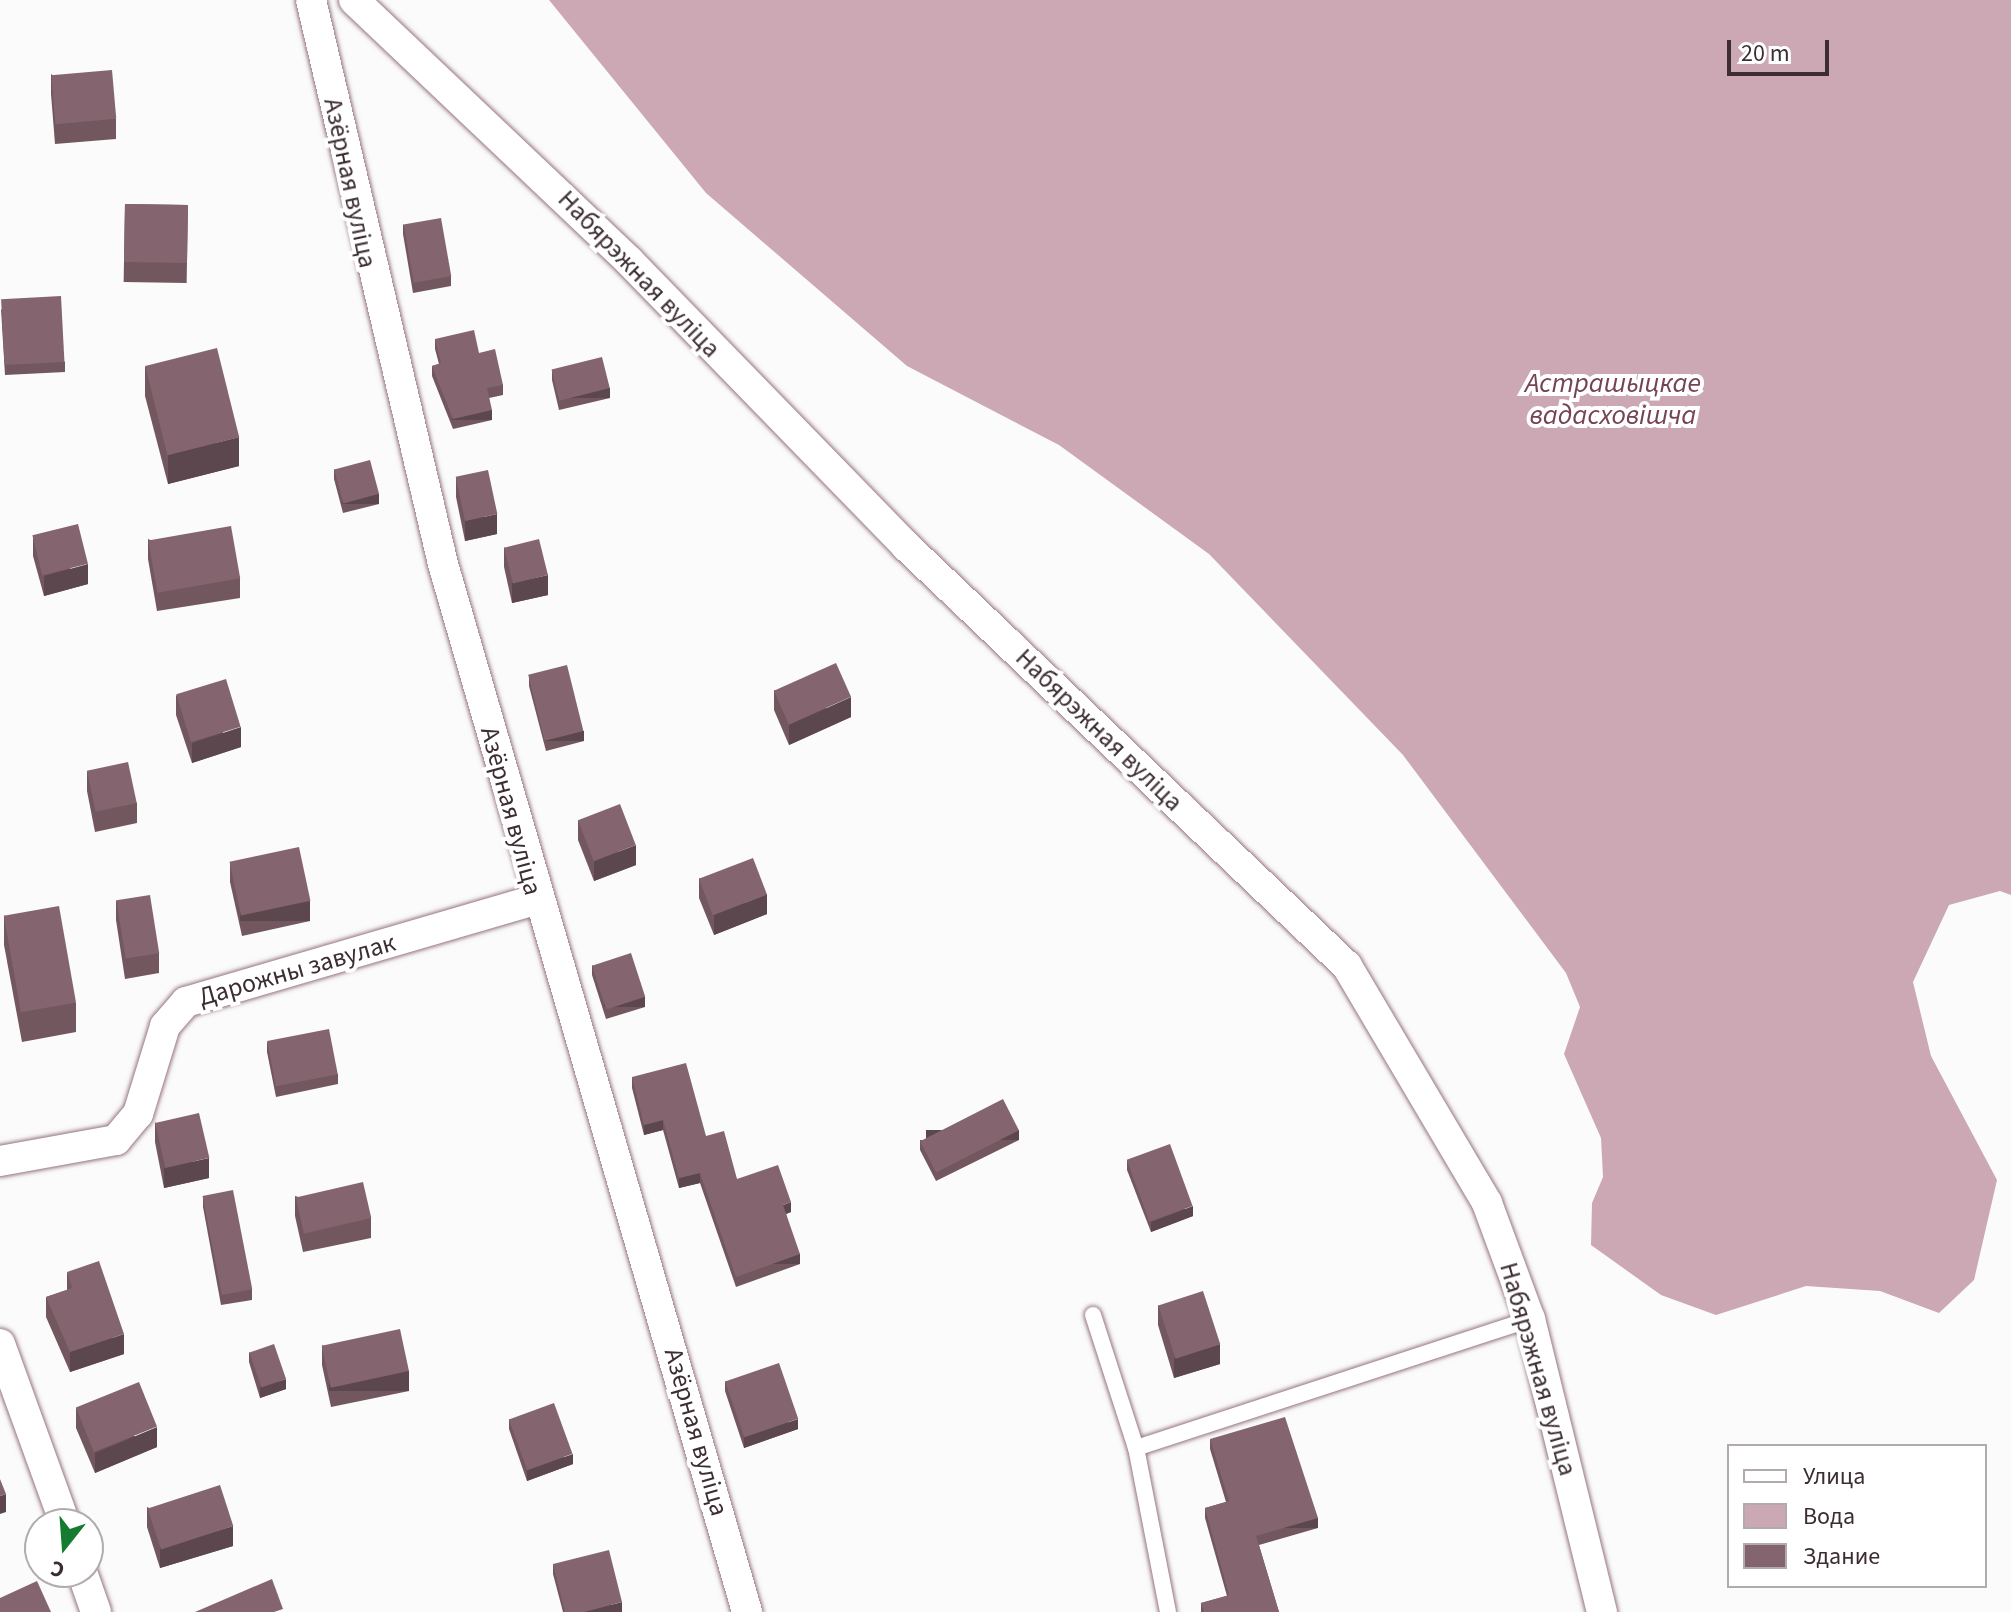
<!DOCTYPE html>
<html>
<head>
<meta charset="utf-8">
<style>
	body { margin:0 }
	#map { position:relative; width:2011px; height:1612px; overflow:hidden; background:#fbfbfb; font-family:"Source Sans 3",sans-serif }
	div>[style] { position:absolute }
	.water>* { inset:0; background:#cba8b3 }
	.roads { filter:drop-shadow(0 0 2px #967580) drop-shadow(0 0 2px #967580) }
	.service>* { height:16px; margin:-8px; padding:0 8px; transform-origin:8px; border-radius:8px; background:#fff }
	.minor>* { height:30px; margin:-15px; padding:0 15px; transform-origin:15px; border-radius:15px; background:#fff }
	.wall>* { inset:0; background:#72575f; transform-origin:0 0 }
	.shaded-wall>* { inset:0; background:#5c474e; transform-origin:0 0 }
	.building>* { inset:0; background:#84656f; transform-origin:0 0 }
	span { translate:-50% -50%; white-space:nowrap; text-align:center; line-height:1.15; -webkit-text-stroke:8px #fff; paint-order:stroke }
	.street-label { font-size:26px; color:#3c2d32 }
	.water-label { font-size:28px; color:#754355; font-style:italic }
	.legend { position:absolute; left:1727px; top:1444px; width:260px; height:144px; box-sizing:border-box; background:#fff; border:2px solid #b1abad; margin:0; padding:10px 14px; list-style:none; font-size:24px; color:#3c2d32 }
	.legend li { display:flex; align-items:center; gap:16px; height:40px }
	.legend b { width:40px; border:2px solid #b1abad }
	.north { position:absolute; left:24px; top:1508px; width:80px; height:80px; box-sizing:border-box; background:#fff; border:2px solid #b1abad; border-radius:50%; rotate:197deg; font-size:22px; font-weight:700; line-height:32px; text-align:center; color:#3c2d32 }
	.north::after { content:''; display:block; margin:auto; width:28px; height:36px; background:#137c30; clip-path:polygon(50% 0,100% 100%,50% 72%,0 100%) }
	.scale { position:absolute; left:1727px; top:40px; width:102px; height:36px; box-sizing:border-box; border:4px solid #3c2d32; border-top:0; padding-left:10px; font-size:24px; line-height:28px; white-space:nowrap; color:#3c2d32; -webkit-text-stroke:6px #fff; paint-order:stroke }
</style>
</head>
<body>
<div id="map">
	<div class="water">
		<div style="clip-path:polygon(549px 0,2011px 0,2011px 895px,2000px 891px,1949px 905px,1913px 982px,1931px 1056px,1997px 1180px,1974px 1280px,1939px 1313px,1880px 1291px,1806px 1286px,1716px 1315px,1661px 1295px,1591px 1245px,1592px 1203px,1603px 1177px,1601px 1138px,1564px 1054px,1580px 1007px,1566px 973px,1403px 755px,1209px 554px,1059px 445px,907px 366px,706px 193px)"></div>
	</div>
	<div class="roads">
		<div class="service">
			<div style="left:1093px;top:1315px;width:140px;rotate:72.1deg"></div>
			<div style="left:1168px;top:1612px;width:167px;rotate:-101deg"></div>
			<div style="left:1136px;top:1448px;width:415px;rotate:-18.1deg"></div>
		</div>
		<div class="minor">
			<div style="left:311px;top:0;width:579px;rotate:76.83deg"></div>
			<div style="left:443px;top:564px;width:1091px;rotate:73.82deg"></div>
			<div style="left:354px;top:0;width:379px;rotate:43.5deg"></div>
			<div style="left:629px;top:261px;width:396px;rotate:45.8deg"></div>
			<div style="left:905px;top:545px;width:610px;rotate:43.61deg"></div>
			<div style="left:1347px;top:966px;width:275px;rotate:59.4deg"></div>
			<div style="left:1487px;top:1203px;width:124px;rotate:69.7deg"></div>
			<div style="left:1530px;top:1319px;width:302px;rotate:76.2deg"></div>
			<div style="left:0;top:1161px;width:118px;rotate:-10.3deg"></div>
			<div style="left:116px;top:1140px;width:34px;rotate:-50deg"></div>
			<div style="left:138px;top:1114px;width:92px;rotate:-72.9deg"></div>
			<div style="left:165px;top:1026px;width:32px;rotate:-49deg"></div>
			<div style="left:186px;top:1002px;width:364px;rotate:-16.3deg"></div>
			<div style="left:0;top:1344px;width:191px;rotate:70.1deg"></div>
			<div style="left:82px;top:1572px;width:42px;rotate:70.7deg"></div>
		</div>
	</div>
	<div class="wall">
		<div style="clip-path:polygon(51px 74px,116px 119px,116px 139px,55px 144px,51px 94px)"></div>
		<div style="left:125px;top:204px;width:63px;height:78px;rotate:1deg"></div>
		<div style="clip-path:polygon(403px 224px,451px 276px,451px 286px,413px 293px,403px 234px)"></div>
		<div style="clip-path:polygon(1px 309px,65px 362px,65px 372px,5px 375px)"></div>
		<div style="clip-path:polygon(435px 339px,479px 353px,503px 385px,503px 395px,489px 398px,492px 420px,453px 429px,432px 376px,432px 366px,439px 364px,435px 349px)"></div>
		<div style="clip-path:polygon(145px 366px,239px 466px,168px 484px,145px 396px)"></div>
		<div style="clip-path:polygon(552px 370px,610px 398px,559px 410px,552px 380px)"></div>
		<div style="clip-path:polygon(334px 469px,379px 504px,343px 513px,334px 479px)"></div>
		<div style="clip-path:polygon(456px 477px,497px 534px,465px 541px,456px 497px)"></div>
		<div style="clip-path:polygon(33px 536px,88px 584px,44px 596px,33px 556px)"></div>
		<div style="clip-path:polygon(148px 539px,240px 578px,240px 598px,157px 611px,148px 559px)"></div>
		<div style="clip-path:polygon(504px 547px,548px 595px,512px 603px,504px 567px)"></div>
		<div style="clip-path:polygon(529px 676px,584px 741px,546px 751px,529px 686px)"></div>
		<div style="clip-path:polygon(774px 690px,851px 717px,789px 745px,774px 710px)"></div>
		<div style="clip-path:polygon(176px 695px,241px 747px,192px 763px,176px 715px)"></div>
		<div style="clip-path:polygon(87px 771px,137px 803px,137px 823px,95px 832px,87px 791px)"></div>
		<div style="clip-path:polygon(578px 820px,636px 865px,594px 881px,578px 840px)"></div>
		<div style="clip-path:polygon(230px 862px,310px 921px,242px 936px,230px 882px)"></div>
		<div style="clip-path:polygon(699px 878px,767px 914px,714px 935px,699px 898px)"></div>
		<div style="clip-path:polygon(116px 900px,159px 953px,159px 973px,125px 979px,116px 920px)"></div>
		<div style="clip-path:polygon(4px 915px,76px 1003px,76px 1032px,22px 1042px,4px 945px)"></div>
		<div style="clip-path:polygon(592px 965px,645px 1007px,606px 1019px,592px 975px)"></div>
		<div style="clip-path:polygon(267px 1042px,338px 1074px,338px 1084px,276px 1097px,267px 1052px)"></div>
		<div style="clip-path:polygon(632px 1077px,706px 1136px,737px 1179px,791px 1212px,786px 1214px,800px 1264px,736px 1287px,700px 1183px,679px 1188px,663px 1130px,644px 1135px,632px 1088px)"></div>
		<div style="clip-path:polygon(155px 1122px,209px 1178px,164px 1188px,155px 1142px)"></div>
		<div style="clip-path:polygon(920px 1140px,1019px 1140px,936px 1181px,920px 1150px)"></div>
		<div style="clip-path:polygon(1127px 1160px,1193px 1216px,1151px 1232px,1127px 1170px)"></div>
		<div style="clip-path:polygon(295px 1196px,371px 1218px,371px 1238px,303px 1252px,295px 1216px)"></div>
		<div style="clip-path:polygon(203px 1197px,252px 1289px,252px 1300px,221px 1305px,203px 1207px)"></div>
		<div style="clip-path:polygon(67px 1272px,124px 1354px,70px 1372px,46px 1317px,46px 1297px,67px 1290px)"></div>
		<div style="clip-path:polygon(1158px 1305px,1220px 1364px,1174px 1378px,1158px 1325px)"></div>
		<div style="clip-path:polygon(322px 1345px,409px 1391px,331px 1407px,322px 1365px)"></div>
		<div style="clip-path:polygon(249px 1352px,286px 1389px,260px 1398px,249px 1362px)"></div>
		<div style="clip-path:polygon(725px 1381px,798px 1429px,744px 1448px,725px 1391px)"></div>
		<div style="clip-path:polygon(76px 1408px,157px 1447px,95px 1473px,76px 1428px)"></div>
		<div style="clip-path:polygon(509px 1419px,573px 1464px,527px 1481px,509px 1429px)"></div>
		<div style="clip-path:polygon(1210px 1439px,1318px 1528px,1259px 1545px,1279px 1612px,1201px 1612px,1201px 1603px,1227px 1596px,1205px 1518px,1205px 1508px,1226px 1502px,1210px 1449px)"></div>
		<div style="clip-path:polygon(147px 1507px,233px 1546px,160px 1568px,147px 1527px)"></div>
		<div style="clip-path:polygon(553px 1564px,622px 1612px,563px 1612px,553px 1574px)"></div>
	</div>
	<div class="shaded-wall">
		<div style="left:610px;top:388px;width:10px;height:52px;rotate:90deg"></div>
		<div style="left:492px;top:410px;width:10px;height:40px;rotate:90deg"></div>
		<div style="clip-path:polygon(239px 437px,239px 466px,168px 484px,168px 455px)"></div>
		<div style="left:379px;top:494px;width:10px;height:37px;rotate:90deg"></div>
		<div style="clip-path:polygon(497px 514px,497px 534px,465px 541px,465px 521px)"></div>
		<div style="clip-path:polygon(88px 564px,88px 584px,44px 596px,44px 576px)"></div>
		<div style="clip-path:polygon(548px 575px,548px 595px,512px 603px,512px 583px)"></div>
		<div style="clip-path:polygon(851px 697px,851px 717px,789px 745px,789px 725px)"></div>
		<div style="clip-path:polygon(241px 727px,241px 747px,192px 763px,192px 743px)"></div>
		<div style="left:584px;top:731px;width:10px;height:39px;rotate:90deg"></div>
		<div style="clip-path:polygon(636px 845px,636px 865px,594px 881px,594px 861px)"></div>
		<div style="clip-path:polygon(767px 894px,767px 914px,714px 935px,714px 915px)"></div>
		<div style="left:310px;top:901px;width:20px;height:70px;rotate:90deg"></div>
		<div style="left:645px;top:997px;width:10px;height:41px;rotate:90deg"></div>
		<div style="clip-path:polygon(663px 1120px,663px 1130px,644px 1135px,644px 1125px)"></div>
		<div style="left:1019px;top:1130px;width:10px;height:93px;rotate:90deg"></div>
		<div style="clip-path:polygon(209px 1158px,209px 1178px,164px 1188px,164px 1168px)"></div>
		<div style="clip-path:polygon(700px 1173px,700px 1183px,679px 1188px,679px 1178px)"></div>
		<div style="clip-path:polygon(791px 1202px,791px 1212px,783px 1215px,783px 1205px)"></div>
		<div style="clip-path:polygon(1193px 1206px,1193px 1216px,1151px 1232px,1151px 1222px)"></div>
		<div style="left:800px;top:1254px;width:10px;height:68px;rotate:90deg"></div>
		<div style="clip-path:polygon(124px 1334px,124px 1354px,70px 1372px,70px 1352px)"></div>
		<div style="clip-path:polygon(1220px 1344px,1220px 1364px,1174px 1378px,1174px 1358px)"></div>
		<div style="left:409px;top:1371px;width:20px;height:80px;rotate:90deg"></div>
		<div style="clip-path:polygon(286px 1379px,286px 1389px,260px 1398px,260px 1387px)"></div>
		<div style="clip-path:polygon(798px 1419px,798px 1429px,744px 1448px,744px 1437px)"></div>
		<div style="clip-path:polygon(157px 1427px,157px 1447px,95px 1473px,95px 1453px)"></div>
		<div style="clip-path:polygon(573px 1454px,573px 1464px,527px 1481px,527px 1470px)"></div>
		<div style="clip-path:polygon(6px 1494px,6px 1512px,0 1514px,0 1496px)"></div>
		<div style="left:1318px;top:1518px;width:10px;height:65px;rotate:90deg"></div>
		<div style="clip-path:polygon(233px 1526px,233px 1546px,160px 1568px,160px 1548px)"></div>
		<div style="clip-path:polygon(622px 1602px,622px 1612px,584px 1612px)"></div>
	</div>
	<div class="building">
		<div style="left:112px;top:70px;width:49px;height:61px;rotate:85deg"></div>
		<div style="left:125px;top:204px;width:63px;height:58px;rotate:1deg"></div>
		<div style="left:441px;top:218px;width:59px;height:38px;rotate:80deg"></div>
		<div style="left:61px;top:296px;width:66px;height:60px;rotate:87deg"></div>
		<div style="clip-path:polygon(474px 330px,479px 353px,495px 349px,503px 385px,487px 388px,492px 410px,453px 419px,432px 366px,441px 363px,435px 339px)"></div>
		<div style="left:217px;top:348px;width:92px;height:74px;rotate:76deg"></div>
		<div style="left:602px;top:357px;width:32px;height:52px;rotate:76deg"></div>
		<div style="left:370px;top:460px;width:35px;height:37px;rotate:75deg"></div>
		<div style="left:488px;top:470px;width:45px;height:33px;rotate:78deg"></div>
		<div style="left:78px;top:524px;width:41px;height:47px;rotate:76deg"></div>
		<div style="left:231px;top:526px;width:53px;height:84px;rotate:80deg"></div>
		<div style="left:539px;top:539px;width:37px;height:36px;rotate:76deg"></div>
		<div style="left:836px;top:663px;width:37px;height:68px;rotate:66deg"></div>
		<div style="left:567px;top:665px;width:68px;height:40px;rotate:76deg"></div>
		<div style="left:226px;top:679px;width:50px;height:52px;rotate:73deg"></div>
		<div style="left:128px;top:762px;width:42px;height:42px;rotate:78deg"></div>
		<div style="left:620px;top:804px;width:44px;height:45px;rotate:69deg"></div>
		<div style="left:299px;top:847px;width:55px;height:71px;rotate:78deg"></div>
		<div style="left:753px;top:858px;width:39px;height:58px;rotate:69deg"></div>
		<div style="left:150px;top:895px;width:59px;height:34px;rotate:81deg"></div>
		<div style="left:59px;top:906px;width:98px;height:56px;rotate:80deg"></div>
		<div style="left:631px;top:953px;width:46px;height:41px;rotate:72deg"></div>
		<div style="left:329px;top:1029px;width:46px;height:63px;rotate:79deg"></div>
		<div style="clip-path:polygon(686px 1063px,706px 1136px,724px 1131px,737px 1179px,778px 1165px,791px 1202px,783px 1205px,800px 1254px,736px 1277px,700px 1173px,679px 1178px,663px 1120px,644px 1125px,632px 1077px)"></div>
		<div style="left:1003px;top:1099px;width:35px;height:93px;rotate:63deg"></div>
		<div style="left:199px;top:1113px;width:46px;height:45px;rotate:77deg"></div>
		<div style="left:1170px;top:1144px;width:66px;height:46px;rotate:70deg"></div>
		<div style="left:363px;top:1182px;width:37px;height:69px;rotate:77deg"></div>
		<div style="left:233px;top:1190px;width:101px;height:31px;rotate:79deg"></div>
		<div style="clip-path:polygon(99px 1261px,124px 1334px,70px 1352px,46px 1297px,72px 1288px,67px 1272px)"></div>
		<div style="left:1203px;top:1291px;width:56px;height:47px;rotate:72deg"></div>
		<div style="left:400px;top:1329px;width:43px;height:80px;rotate:78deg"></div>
		<div style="left:274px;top:1344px;width:37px;height:26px;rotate:71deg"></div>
		<div style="left:779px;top:1363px;width:59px;height:57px;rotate:71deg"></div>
		<div style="left:139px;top:1382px;width:48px;height:68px;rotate:68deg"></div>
		<div style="left:554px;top:1403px;width:54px;height:48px;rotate:70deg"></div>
		<div style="clip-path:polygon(1285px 1417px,1318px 1518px,1256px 1536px,1279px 1612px,1204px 1612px,1201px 1603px,1229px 1595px,1205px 1508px,1229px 1501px,1210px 1439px)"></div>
		<div style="clip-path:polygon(0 1479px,6px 1494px,0 1496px)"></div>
		<div style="left:220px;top:1485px;width:43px;height:76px;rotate:72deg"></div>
		<div style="clip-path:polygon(609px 1550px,622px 1602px,584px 1612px,565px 1612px,553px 1564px)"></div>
		<div style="clip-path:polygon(272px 1579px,283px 1609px,274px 1612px,195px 1612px)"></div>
		<div style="clip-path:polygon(37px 1581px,51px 1612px,0 1612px,0 1598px)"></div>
	</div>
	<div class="street-label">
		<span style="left:350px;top:183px;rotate:78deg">Азёрная вуліца</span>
		<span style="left:639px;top:274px;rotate:46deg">Набярэжная вуліца</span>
		<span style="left:1099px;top:730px;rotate:44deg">Набярэжная вуліца</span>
		<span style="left:511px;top:811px;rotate:75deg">Азёрная вуліца</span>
		<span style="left:297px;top:970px;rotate:-16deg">Дарожны завулак</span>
		<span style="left:1538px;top:1369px;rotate:74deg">Набярэжная вуліца</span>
		<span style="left:696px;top:1432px;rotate:74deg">Азёрная вуліца</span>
	</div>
	<div class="water-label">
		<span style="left:1613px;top:399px">Астрашыцкае<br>вадасховішча</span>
	</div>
	<ul class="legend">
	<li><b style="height:10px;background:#fff"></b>Улица</li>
	<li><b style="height:22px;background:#cba8b3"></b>Вода</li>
	<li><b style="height:22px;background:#84656f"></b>Здание</li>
	</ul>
	<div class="north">С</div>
	<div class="scale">20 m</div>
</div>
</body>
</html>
